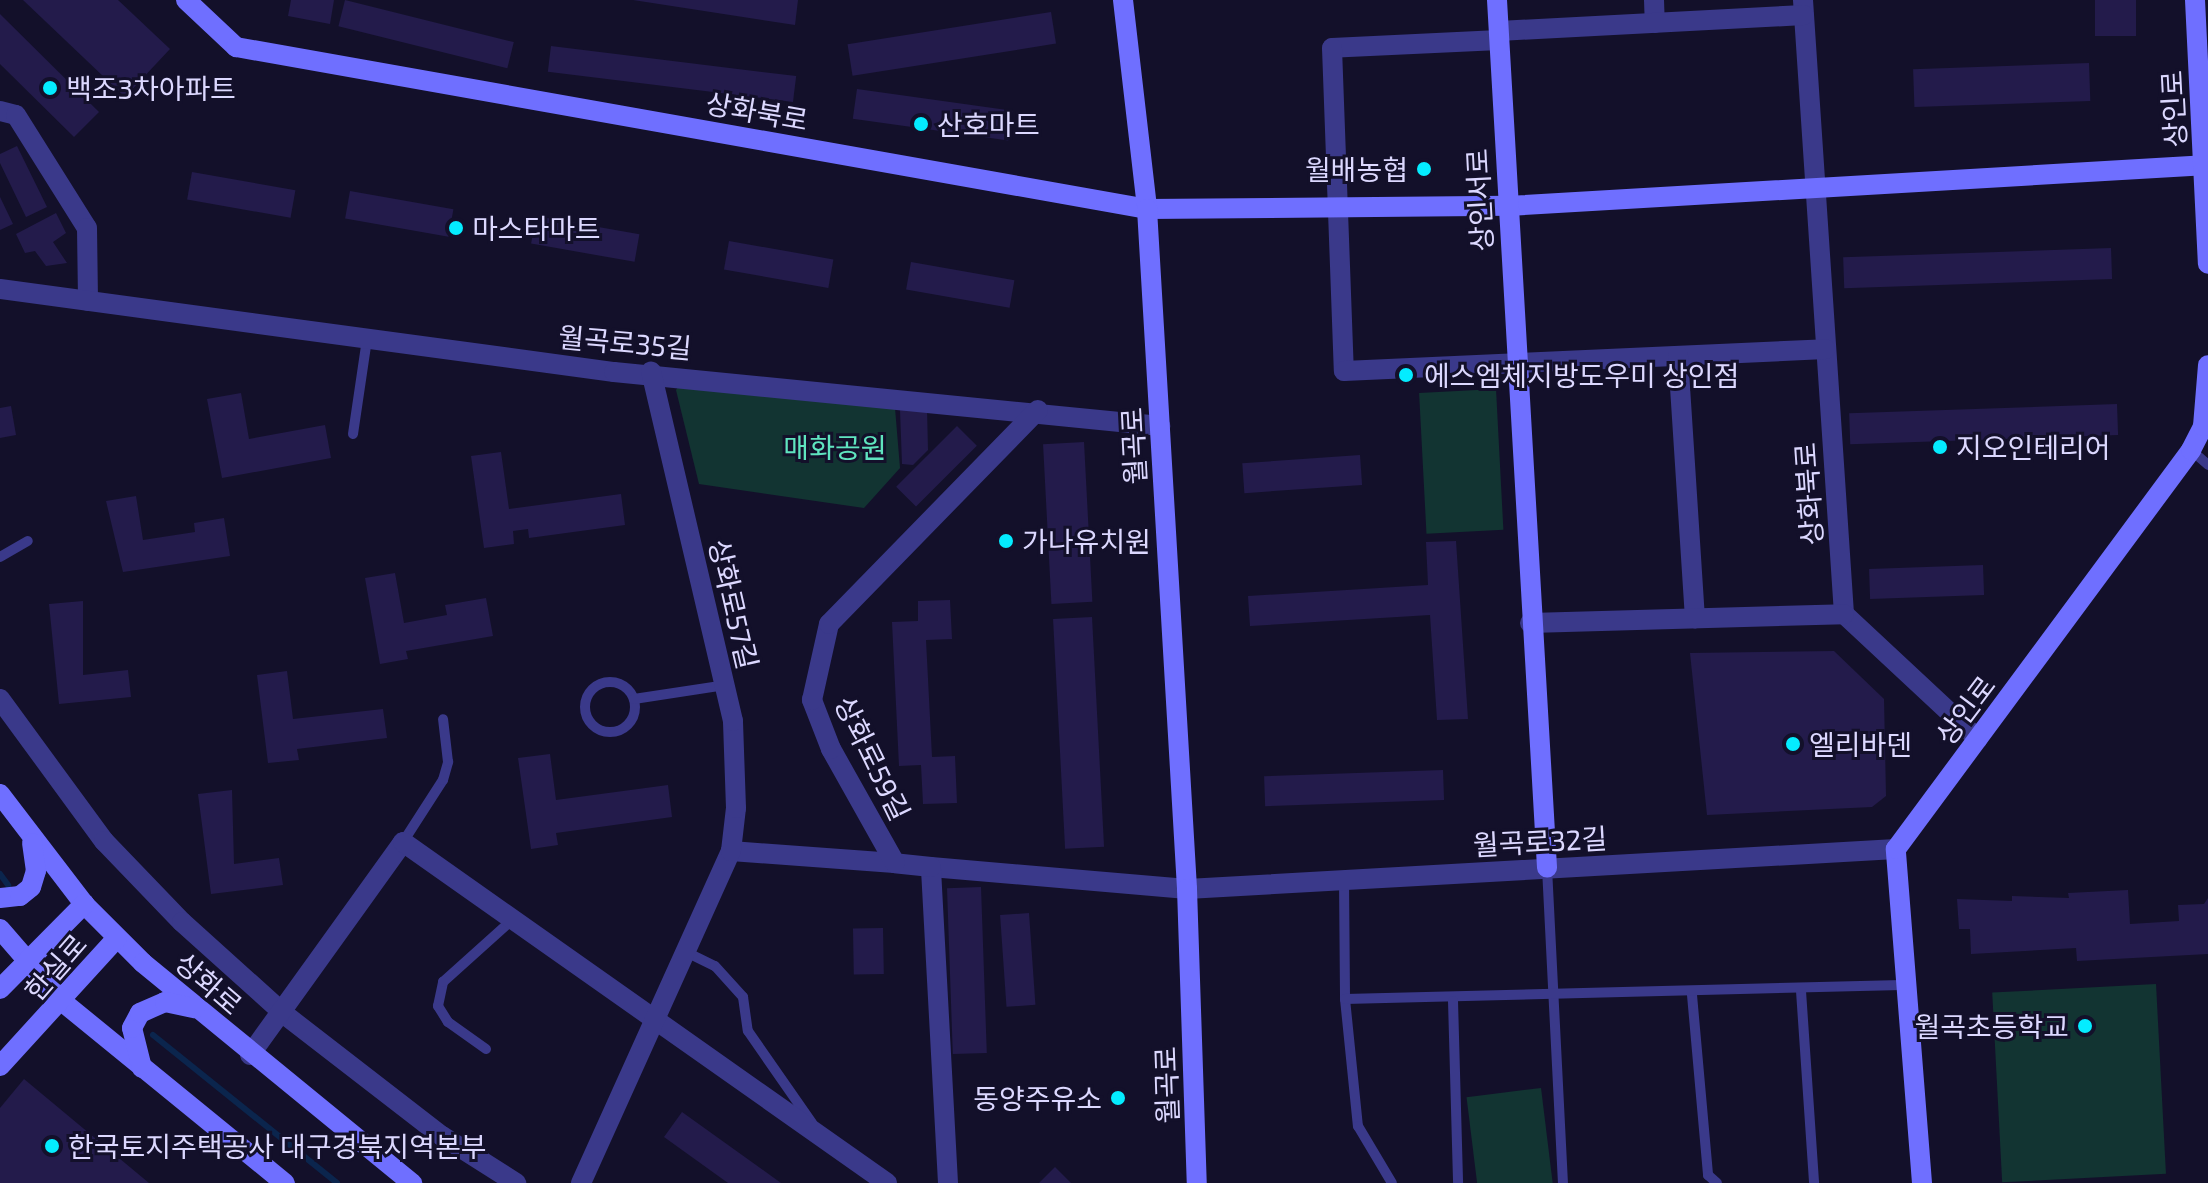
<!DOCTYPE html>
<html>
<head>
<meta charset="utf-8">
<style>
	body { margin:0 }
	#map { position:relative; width:2208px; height:1183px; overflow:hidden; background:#13102a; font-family:"Exo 2","Noto Sans KR",sans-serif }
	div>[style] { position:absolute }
	.green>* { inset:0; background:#123432; transform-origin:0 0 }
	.stream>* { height:6px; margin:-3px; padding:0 3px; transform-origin:3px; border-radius:3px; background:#0b254d }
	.building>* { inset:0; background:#231b4b; transform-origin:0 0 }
	.lane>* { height:10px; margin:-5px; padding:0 5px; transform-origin:5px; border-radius:5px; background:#3a398a }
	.lane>.ring { margin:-5px; padding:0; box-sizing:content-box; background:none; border:10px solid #3a398a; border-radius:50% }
	.street>* { height:20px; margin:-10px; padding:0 10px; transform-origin:10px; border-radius:10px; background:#3a398a }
	.secondary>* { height:20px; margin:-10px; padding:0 10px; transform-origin:10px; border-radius:10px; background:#6f6fff }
	.dots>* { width:22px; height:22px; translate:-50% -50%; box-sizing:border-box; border:4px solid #13102a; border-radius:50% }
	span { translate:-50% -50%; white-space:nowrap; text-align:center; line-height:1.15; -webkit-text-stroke:6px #13102a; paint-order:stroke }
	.poi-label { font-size:28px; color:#dcd8ff }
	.left { translate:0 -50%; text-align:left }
	.right { translate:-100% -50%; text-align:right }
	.street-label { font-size:28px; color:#dcd8ff }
	.park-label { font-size:28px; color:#5fe4bf }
</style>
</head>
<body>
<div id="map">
	<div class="green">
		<div style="clip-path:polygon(686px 375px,894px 396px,900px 468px,864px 508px,699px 484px,676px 390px)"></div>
		<div style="left:1496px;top:389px;width:141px;height:77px;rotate:87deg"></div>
		<div style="left:2156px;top:984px;width:190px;height:164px;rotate:87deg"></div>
		<div style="left:1541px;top:1088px;width:96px;height:75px;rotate:83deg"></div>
	</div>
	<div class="stream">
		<div style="left:0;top:874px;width:14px;rotate:54deg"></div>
		<div style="left:153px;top:1035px;width:236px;rotate:38.8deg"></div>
	</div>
	<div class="building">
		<div style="clip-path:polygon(23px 0,118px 0,170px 49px,125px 97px)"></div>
		<div style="clip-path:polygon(291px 0,334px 0,330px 24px,288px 16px)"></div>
		<div style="left:345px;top:0;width:174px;height:27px;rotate:14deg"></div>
		<div style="clip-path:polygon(633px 0,798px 0,795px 25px)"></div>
		<div style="left:2095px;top:0;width:41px;height:36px"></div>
		<div style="left:1051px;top:12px;width:32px;height:206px;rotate:81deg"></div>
		<div style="clip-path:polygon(0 14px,99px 112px,74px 137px,0 64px)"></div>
		<div style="left:551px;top:46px;width:247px;height:26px;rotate:7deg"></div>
		<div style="left:2089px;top:63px;width:38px;height:176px;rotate:88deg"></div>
		<div style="left:857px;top:89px;width:157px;height:30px;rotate:8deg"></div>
		<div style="clip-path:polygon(17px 146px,47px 207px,26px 217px,0 163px,0 154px)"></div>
		<div style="left:192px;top:172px;width:105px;height:28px;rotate:10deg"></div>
		<div style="left:350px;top:191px;width:105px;height:28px;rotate:10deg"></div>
		<div style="clip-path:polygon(0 197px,13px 224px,0 230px)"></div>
		<div style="clip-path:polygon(56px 213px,66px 233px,53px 242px,67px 263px,46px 266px,35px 251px,25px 253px,16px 234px)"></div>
		<div style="left:536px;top:216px;width:105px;height:28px;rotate:10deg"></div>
		<div style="left:729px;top:241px;width:106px;height:29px;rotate:10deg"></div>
		<div style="left:2111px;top:248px;width:31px;height:268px;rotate:88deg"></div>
		<div style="left:911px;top:262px;width:105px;height:28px;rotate:10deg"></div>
		<div style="clip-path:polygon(241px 393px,249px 439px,325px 425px,331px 458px,222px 478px,207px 399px)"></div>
		<div style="left:2117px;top:404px;width:31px;height:268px;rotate:88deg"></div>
		<div style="clip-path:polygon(11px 406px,16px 435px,0 438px,0 408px)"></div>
		<div style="clip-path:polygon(927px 409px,928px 450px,913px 465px,902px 464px,900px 410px)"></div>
		<div style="left:957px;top:426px;width:28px;height:86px;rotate:45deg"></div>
		<div style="left:1084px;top:442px;width:160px;height:41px;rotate:87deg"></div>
		<div style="clip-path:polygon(501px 452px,509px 509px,621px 494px,625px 525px,529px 538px,528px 529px,513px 531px,514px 544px,484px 548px,471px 456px)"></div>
		<div style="left:1360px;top:455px;width:30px;height:118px;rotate:86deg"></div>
		<div style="clip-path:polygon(136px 496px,143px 540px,195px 532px,194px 523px,224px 518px,230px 556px,123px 572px,106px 501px)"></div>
		<div style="clip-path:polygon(1456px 541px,1468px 719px,1437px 720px,1430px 615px,1250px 626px,1248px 596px,1428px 585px,1426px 542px)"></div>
		<div style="left:1983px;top:565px;width:30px;height:114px;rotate:88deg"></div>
		<div style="clip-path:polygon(395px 573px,404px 623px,447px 615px,445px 605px,486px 598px,493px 636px,406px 651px,408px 659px,380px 664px,365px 578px)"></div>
		<div style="clip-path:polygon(950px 600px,952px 639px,926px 640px,932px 757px,955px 756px,957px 803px,923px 804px,921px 765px,899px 766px,892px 622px,918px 621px,918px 601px)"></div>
		<div style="clip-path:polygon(83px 601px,83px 675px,128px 670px,131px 697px,59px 704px,49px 604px)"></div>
		<div style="left:1092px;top:617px;width:230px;height:39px;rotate:87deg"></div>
		<div style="clip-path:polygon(1834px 651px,1884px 699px,1886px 796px,1872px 807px,1707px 815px,1690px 653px)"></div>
		<div style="clip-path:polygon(287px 671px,293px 719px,383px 709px,387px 738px,297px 749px,299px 760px,268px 763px,257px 675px)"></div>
		<div style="clip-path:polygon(550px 754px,556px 800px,668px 785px,672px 817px,556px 833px,558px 845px,531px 849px,518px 758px)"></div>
		<div style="left:1443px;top:770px;width:30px;height:179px;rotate:88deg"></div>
		<div style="clip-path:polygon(232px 790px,234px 864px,279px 858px,283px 885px,211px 894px,198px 794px)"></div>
		<div style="left:981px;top:887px;width:166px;height:34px;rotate:88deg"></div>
		<div style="clip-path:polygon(2128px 890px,2130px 924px,2179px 921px,2178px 905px,2204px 904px,2208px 898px,2208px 954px,2077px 961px,2076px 948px,1971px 954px,1970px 929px,1959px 929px,1957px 899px,2012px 901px,2012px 896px,2069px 898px,2068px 893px)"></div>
		<div style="left:1029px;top:913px;width:92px;height:29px;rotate:86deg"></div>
		<div style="left:883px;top:928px;width:46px;height:30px;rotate:89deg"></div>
		<div style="clip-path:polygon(24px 1079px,149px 1183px,0 1183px,0 1108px)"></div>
		<div style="clip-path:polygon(682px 1112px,781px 1183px,728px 1183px,664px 1137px)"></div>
		<div style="clip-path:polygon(1055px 1167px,1071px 1183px,1039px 1183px)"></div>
	</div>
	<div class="lane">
		<div style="left:353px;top:434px;width:96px;rotate:-81.6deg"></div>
		<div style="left:2191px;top:450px;width:23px;rotate:41deg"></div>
		<div style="left:0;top:557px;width:32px;rotate:-30deg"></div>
		<div class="ring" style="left:585px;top:682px;width:40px;height:40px"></div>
		<div style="left:634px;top:699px;width:92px;rotate:-8.7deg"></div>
		<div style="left:403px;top:842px;width:74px;rotate:-57.2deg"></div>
		<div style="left:443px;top:780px;width:19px;rotate:-74deg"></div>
		<div style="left:448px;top:762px;width:43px;rotate:-96.6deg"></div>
		<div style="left:1547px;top:868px;width:315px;rotate:87.1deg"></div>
		<div style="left:1344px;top:880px;width:119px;rotate:89.5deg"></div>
		<div style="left:1345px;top:999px;width:128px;rotate:84.2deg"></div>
		<div style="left:1358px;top:1126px;width:66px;rotate:59.2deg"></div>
		<div style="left:684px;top:951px;width:34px;rotate:26deg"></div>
		<div style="left:715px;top:966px;width:42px;rotate:47.9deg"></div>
		<div style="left:743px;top:997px;width:34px;rotate:82deg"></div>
		<div style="left:748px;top:1031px;width:112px;rotate:55.2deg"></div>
		<div style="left:1801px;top:991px;width:192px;rotate:86.1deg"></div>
		<div style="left:1692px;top:995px;width:181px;rotate:84.9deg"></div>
		<div style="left:1708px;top:1175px;width:12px;rotate:42deg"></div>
		<div style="left:1345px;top:999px;width:557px;rotate:-1.44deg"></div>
		<div style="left:1453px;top:1001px;width:182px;rotate:88.4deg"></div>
		<div style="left:486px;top:1049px;width:47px;rotate:-144.6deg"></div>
		<div style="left:448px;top:1022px;width:19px;rotate:-122deg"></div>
		<div style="left:438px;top:1006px;width:25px;rotate:-78deg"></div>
		<div style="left:443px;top:982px;width:94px;rotate:-42deg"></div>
	</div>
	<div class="street">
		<div style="left:1654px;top:0;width:23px;rotate:88deg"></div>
		<div style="left:1803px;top:0;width:615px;rotate:86.18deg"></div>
		<div style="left:1844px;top:614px;width:183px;rotate:43deg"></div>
		<div style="left:1499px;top:31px;width:305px;rotate:-3deg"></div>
		<div style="left:1499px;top:40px;width:167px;rotate:177.3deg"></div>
		<div style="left:1332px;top:48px;width:323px;rotate:87.9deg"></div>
		<div style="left:1344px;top:371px;width:482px;rotate:-2.6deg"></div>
		<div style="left:0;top:111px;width:16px;rotate:14deg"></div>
		<div style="left:16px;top:115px;width:133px;rotate:57.9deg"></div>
		<div style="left:87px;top:228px;width:73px;rotate:89.2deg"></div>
		<div style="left:0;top:289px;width:620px;rotate:7.7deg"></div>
		<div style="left:614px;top:372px;width:549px;rotate:5.65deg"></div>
		<div style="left:1678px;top:356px;width:263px;rotate:86.3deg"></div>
		<div style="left:1530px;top:623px;width:314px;rotate:-1.6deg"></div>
		<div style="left:0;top:699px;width:176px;rotate:53.8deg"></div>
		<div style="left:104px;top:841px;width:112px;rotate:46.1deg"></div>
		<div style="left:182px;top:922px;width:137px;rotate:42deg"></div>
		<div style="left:284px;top:1014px;width:200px;rotate:37.7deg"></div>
		<div style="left:442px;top:1136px;width:88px;rotate:32.4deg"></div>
		<div style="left:731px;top:851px;width:164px;rotate:4.2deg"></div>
		<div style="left:931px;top:867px;width:257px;rotate:4.9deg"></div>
		<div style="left:1187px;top:889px;width:710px;rotate:-3.23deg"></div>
		<div style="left:250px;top:1055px;width:262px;rotate:-54.3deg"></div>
		<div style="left:403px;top:842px;width:592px;rotate:35.17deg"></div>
		<div style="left:581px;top:1183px;width:364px;rotate:-65.7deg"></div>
		<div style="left:731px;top:851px;width:43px;rotate:-83.4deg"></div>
		<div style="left:736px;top:808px;width:87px;rotate:-92deg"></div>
		<div style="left:733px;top:721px;width:359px;rotate:-103.2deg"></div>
		<div style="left:948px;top:1183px;width:316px;rotate:-93.1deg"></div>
		<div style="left:931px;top:867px;width:36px;rotate:-174deg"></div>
		<div style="left:895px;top:863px;width:131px;rotate:-119.3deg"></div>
		<div style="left:831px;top:749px;width:53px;rotate:-111.2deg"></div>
		<div style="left:812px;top:700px;width:78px;rotate:-77.4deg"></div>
		<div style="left:829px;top:624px;width:299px;rotate:-45.7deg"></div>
	</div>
	<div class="secondary">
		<div style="left:186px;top:0;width:69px;rotate:43.2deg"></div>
		<div style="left:236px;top:47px;width:925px;rotate:10.08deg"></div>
		<div style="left:1147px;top:209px;width:361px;rotate:-0.5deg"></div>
		<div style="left:1508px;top:206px;width:701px;rotate:-3.35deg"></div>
		<div style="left:1123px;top:0;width:210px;rotate:83.4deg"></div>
		<div style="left:1147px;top:209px;width:681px;rotate:86.63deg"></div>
		<div style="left:1187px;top:889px;width:294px;rotate:88.1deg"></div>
		<div style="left:1497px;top:0;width:869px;rotate:86.7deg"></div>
		<div style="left:2195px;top:0;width:264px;rotate:87.2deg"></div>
		<div style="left:0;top:794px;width:138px;rotate:52.6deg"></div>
		<div style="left:84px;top:904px;width:83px;rotate:45deg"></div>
		<div style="left:143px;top:963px;width:348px;rotate:39.3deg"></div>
		<div style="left:0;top:898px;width:20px;rotate:-6deg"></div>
		<div style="left:20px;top:896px;width:14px;rotate:-39deg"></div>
		<div style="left:31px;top:887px;width:17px;rotate:-73deg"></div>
		<div style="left:36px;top:871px;width:28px;rotate:-98deg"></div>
		<div style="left:0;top:929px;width:98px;rotate:49.1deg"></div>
		<div style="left:64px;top:1003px;width:285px;rotate:39.2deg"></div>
		<div style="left:0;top:989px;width:120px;rotate:-45.3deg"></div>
		<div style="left:0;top:1066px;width:173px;rotate:-47.6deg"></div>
		<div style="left:142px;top:1068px;width:41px;rotate:-104deg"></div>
		<div style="left:132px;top:1028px;width:17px;rotate:-62deg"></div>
		<div style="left:140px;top:1013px;width:27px;rotate:-24deg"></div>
		<div style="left:165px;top:1002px;width:30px;rotate:12deg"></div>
		<div style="left:1922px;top:1183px;width:335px;rotate:-94.5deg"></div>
		<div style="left:1896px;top:849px;width:496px;rotate:-53.5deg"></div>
		<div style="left:2191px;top:450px;width:27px;rotate:-63deg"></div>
		<div style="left:2203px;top:426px;width:61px;rotate:-85.3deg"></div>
	</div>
	<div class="dots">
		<div style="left:50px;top:88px;background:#04ecff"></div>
		<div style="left:921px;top:124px;background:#04ecff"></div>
		<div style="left:1424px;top:169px;background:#04ecff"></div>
		<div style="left:456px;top:228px;background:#04ecff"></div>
		<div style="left:1406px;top:375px;background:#04ecff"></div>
		<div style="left:1940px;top:447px;background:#04ecff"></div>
		<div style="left:1006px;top:541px;background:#04ecff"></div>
		<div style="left:1793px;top:744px;background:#04ecff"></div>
		<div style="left:2085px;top:1026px;background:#04ecff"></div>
		<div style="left:1118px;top:1098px;background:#04ecff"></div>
		<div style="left:52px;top:1146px;background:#04ecff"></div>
	</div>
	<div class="poi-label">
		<span class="left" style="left:66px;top:88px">백조3차아파트</span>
		<span class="left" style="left:937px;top:124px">산호마트</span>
		<span class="right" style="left:1408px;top:169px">월배농협</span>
		<span class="left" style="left:472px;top:228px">마스타마트</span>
		<span class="left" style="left:1424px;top:375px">에스엠체지방도우미 상인점</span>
		<span class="left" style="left:1956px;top:447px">지오인테리어</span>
		<span class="left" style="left:1022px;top:541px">가나유치원</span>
		<span class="left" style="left:1809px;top:744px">엘리바덴</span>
		<span class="right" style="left:2069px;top:1026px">월곡초등학교</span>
		<span class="right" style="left:1102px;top:1098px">동양주유소</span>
		<span class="left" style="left:68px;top:1146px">한국토지주택공사 대구경북지역본부</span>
	</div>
	<div class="street-label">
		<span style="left:2173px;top:109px;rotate:-93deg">상인로</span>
		<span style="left:757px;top:111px;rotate:10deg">상화북로</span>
		<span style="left:1479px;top:200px;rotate:-93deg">상인서로</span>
		<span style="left:625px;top:342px;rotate:5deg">월곡로35길</span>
		<span style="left:1133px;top:446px;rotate:-93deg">월곡로</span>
		<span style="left:1808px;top:494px;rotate:-94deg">상화북로</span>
		<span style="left:734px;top:604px;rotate:77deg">상화로57길</span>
		<span style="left:1965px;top:710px;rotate:-53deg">상인로</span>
		<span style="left:873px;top:758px;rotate:64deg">상화로59길</span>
		<span style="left:1540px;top:841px;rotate:-3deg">월곡로32길</span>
		<span style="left:55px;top:967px;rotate:-49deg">한실로</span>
		<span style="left:209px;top:983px;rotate:41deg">상화로</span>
		<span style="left:1166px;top:1085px;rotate:-92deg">월곡로</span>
	</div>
	<div class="park-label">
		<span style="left:835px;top:447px">매화공원</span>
	</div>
</div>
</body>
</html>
